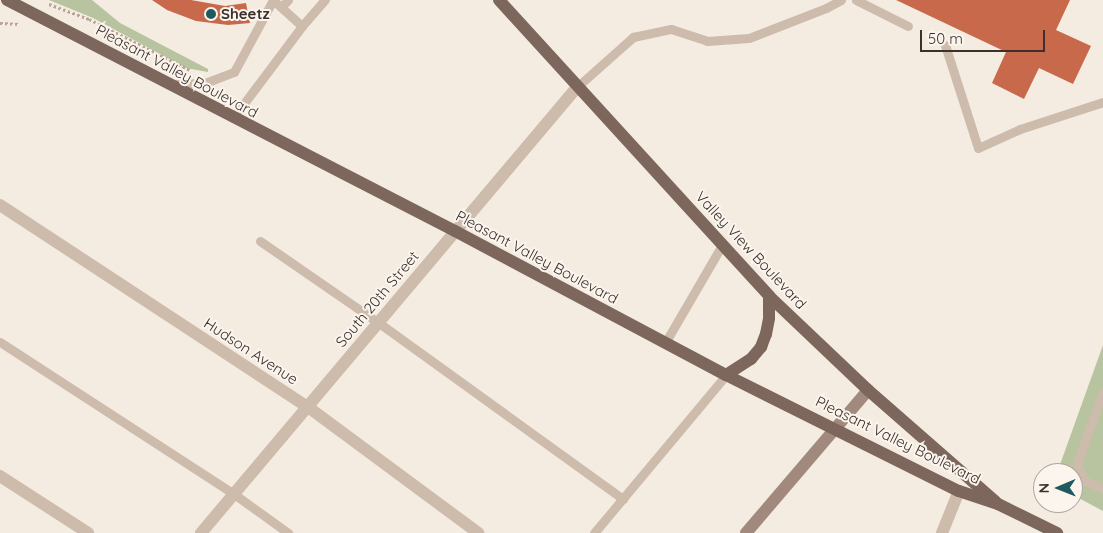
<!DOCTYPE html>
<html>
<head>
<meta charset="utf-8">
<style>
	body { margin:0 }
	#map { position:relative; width:1103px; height:533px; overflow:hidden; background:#f4ebe1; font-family:Quicksand,sans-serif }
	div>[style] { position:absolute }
	.green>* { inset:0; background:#b8c4a0 }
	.building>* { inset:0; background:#c8694b }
	.path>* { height:3px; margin-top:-1.5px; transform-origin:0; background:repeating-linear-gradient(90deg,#b9a596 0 2.5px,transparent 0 5px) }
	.lane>* { height:9px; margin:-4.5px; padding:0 4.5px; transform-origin:4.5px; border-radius:4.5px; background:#cdbbac }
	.street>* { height:12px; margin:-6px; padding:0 6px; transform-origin:6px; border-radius:6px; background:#cdbbac }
	.secondary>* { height:12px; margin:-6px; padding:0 6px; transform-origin:6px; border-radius:6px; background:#a18a7d }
	.primary>* { height:12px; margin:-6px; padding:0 6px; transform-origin:6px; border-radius:6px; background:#7d675c }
	.dots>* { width:14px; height:14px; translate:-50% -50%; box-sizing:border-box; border:2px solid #fbf5ee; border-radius:50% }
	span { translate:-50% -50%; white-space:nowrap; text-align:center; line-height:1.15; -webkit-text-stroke:4px #fbf5ee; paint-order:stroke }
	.poi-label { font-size:15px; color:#3b302b; font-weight:700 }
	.left { translate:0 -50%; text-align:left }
	.street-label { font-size:15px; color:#3b302b }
	.north { position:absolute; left:1033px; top:463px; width:50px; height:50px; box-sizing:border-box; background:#fbf5ee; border:1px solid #aea6a0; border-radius:50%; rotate:269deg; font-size:14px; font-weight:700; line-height:20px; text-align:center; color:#3b302b }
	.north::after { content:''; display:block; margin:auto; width:18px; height:22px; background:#1f5a5e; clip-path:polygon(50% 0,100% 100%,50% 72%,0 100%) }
	.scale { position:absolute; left:920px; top:30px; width:125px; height:22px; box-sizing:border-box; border:2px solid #3b302b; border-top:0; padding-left:6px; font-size:15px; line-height:18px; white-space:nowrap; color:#3b302b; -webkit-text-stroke:4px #fbf5ee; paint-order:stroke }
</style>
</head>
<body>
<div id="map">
	<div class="green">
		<div style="clip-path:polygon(49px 0,92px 0,120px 23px,208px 69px,208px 72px,186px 68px,93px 18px)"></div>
		<div style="clip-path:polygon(1103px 345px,1103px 511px,1073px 495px,1073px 473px,1057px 473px)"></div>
	</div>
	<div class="building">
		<div style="clip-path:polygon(152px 0,191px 0,225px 6px,246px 3px,250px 23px,228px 25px,196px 21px,167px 10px)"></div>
		<div style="clip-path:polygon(896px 0,1070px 0,1056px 30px,1091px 46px,1073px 84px,1039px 68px,1024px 99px,992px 83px,1006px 52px)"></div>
	</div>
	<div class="path">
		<div style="left:49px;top:4px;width:43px;rotate:20.6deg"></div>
		<div style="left:89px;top:19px;width:113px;rotate:26.8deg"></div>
		<div style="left:0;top:23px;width:20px;rotate:3deg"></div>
	</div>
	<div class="lane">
		<div style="left:856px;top:0;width:58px;rotate:26.6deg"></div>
		<div style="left:281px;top:7px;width:10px;rotate:-45deg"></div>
		<div style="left:945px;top:45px;width:108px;rotate:72.2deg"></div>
		<div style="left:978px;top:148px;width:46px;rotate:-24.3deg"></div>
		<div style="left:1020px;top:129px;width:87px;rotate:-18deg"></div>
		<div style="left:172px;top:84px;width:33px;rotate:-2deg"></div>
		<div style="left:205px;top:83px;width:31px;rotate:-21deg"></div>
		<div style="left:234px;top:72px;width:82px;rotate:-61.6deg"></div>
		<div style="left:273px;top:0;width:39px;rotate:42deg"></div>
		<div style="left:578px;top:86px;width:74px;rotate:-41.7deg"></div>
		<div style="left:633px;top:37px;width:39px;rotate:-12deg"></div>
		<div style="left:671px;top:29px;width:38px;rotate:18deg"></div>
		<div style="left:707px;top:41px;width:42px;rotate:-4.1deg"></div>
		<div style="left:749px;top:38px;width:83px;rotate:-21.3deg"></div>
		<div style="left:826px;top:8px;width:17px;rotate:-28deg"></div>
		<div style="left:233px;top:118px;width:115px;rotate:-53.1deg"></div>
		<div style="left:302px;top:26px;width:35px;rotate:-49deg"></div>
		<div style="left:260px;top:241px;width:145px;rotate:34.6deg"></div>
		<div style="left:379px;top:323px;width:301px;rotate:35.8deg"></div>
		<div style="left:0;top:342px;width:279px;rotate:33deg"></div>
		<div style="left:234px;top:494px;width:67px;rotate:35.8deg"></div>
		<div style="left:665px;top:343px;width:113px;rotate:-59.8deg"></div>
		<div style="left:1103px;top:392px;width:76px;rotate:110.1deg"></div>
		<div style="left:1077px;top:463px;width:18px;rotate:68deg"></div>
		<div style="left:1084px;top:480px;width:21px;rotate:25deg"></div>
		<div style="left:594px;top:533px;width:206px;rotate:-50.1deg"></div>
	</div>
	<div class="street">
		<div style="left:0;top:205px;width:368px;rotate:33.3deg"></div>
		<div style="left:308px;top:407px;width:212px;rotate:36.5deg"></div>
		<div style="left:0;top:476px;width:105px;rotate:32.9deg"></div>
		<div style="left:201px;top:533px;width:585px;rotate:-49.86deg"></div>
		<div style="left:942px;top:533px;width:45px;rotate:-68deg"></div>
	</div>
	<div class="secondary">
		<div style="left:746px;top:533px;width:188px;rotate:-49.5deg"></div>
	</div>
	<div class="primary">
		<div style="left:7px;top:0;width:504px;rotate:27.28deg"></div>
		<div style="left:455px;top:231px;width:307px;rotate:28deg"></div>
		<div style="left:726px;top:375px;width:260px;rotate:26.5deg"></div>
		<div style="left:959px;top:491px;width:41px;rotate:18.4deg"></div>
		<div style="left:998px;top:504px;width:66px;rotate:26.2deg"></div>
		<div style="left:499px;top:0;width:401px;rotate:47.6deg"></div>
		<div style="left:769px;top:296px;width:137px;rotate:43.5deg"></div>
		<div style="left:868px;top:390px;width:169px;rotate:41.2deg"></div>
		<div style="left:726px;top:375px;width:30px;rotate:-33deg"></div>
		<div style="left:751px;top:359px;width:16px;rotate:-50deg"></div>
		<div style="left:761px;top:347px;width:14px;rotate:-69deg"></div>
		<div style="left:766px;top:334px;width:16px;rotate:-79deg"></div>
		<div style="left:769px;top:318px;width:22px;rotate:-90deg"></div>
	</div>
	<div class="dots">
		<div style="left:211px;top:14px;background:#1f5a5e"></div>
	</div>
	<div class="poi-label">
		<span class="left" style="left:221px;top:14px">Sheetz</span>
	</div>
	<div class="street-label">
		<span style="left:177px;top:71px;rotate:28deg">Pleasant Valley Boulevard</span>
		<span style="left:751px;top:250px;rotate:47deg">Valley View Boulevard</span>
		<span style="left:537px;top:257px;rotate:28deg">Pleasant Valley Boulevard</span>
		<span style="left:377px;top:299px;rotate:-50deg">South 20th Street</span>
		<span style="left:251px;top:351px;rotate:33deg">Hudson Avenue</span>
		<span style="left:898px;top:440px;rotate:26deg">Pleasant Valley Boulevard</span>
	</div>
	<div class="north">N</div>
	<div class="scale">50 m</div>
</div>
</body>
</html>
